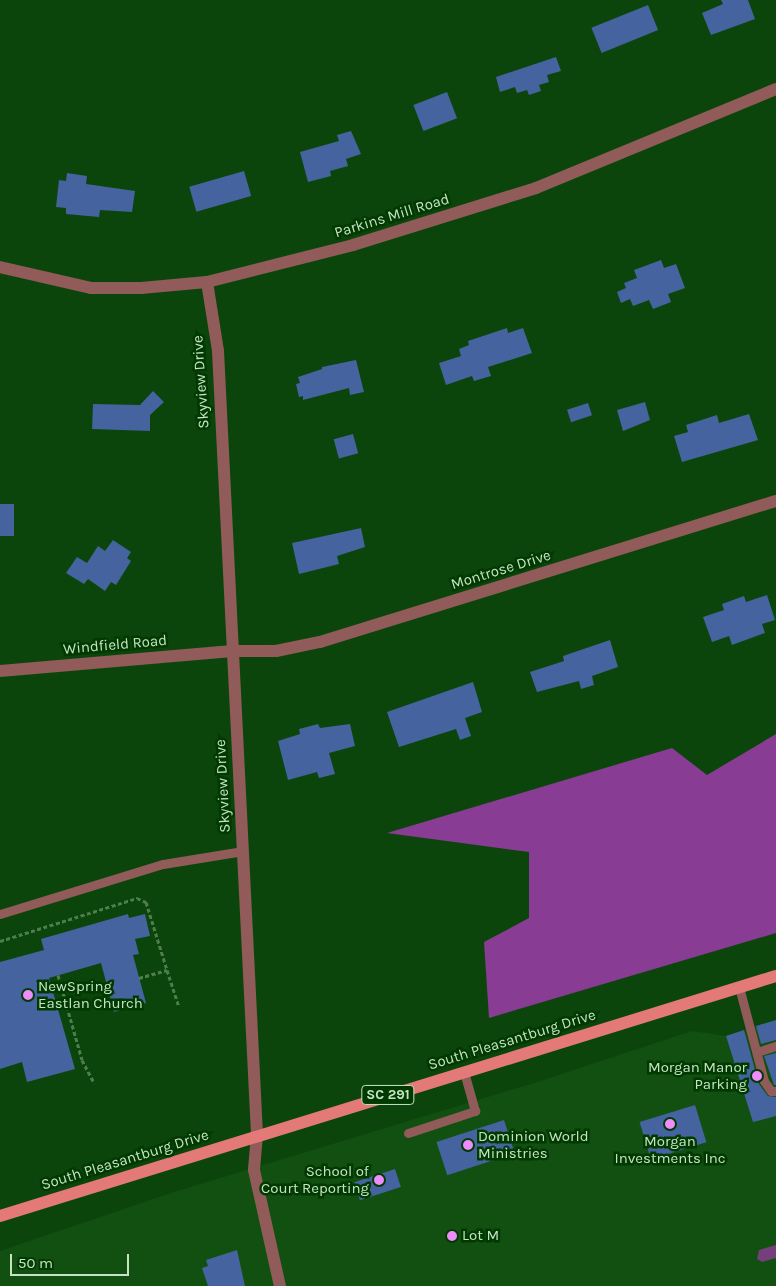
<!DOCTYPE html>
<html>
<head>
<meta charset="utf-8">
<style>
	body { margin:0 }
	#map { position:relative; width:776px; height:1286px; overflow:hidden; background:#0c450c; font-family:Karla,sans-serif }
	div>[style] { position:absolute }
	.built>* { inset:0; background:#115010 }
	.green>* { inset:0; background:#743f7b }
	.forest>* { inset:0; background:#893c93 }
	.building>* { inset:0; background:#44639f; transform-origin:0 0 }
	.path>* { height:3px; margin-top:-1.5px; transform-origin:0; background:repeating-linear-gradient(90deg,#4f7e4e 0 4px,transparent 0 6.5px) }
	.service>* { height:9px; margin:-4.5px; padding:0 4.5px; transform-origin:4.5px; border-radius:4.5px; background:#905b59 }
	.minor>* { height:12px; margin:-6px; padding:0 6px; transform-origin:6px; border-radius:6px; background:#905b59 }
	.tertiary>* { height:12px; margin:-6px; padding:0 6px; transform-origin:6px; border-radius:6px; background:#905b59 }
	.primary>* { height:12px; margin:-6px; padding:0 6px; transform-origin:6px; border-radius:6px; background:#e37a77 }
	.dots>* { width:14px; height:14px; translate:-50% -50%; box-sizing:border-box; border:2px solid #003a00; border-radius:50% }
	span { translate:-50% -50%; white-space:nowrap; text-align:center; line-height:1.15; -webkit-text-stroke:5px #003a00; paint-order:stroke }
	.shield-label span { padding:1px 4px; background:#003a00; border:1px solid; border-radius:4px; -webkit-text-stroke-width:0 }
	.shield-label { font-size:14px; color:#c6e3c3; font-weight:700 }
	.street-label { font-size:15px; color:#c6e3c3 }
	.poi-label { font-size:15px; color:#c6e3c3 }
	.left { translate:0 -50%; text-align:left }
	.right { translate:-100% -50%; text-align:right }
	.scale { position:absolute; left:10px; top:1254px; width:119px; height:22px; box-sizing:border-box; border:2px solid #c6e3c3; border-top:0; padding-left:6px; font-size:15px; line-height:18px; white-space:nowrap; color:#c6e3c3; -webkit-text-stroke:4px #003a00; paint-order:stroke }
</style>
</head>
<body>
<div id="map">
	<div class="built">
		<div style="clip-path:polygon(776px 1020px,776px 1286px,0 1286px,0 1251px,171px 1193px,544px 1080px,692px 1031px,726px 1036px)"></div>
	</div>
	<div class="green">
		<div style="clip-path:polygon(776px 1245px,776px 1258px,762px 1262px,757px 1259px,759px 1250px)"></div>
	</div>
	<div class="forest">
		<div style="clip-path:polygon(776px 734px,776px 933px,489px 1018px,484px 942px,529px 918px,529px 852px,387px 833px,672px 748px,707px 775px)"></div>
	</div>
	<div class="building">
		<div style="clip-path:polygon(721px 0,748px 0,755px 19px,711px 35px,702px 13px,723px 4px)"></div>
		<div style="left:648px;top:5px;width:27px;height:61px;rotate:68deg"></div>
		<div style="clip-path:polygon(556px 57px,561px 71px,547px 75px,549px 82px,539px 85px,541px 91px,529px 95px,527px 90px,517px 93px,515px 87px,500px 92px,496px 77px)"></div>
		<div style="left:447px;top:92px;width:28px;height:36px;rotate:69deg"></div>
		<div style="clip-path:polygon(351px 131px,361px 154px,346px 159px,348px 166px,330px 171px,331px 176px,308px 182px,300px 152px,339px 141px,337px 135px)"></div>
		<div style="left:244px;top:171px;width:26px;height:57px;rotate:74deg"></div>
		<div style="clip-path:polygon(67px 173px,87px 176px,86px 184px,135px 191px,132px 212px,100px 210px,99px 217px,66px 214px,66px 208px,56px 207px,59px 180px,66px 181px)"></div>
		<div style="clip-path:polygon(661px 260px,664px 268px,676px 264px,685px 288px,668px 294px,671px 302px,653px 309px,649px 300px,633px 306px,630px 299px,621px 303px,617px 292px,626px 288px,624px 283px,637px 278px,634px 270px)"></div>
		<div style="clip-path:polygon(507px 328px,508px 333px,523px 328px,532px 353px,488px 367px,491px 376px,474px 381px,472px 376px,446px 385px,439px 363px,461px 356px,459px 349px,469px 345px,468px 341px)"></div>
		<div style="clip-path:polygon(356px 360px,364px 392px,350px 395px,349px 388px,303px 400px,303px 396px,299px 397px,296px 384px,300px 383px,298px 377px,322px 369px,322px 367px)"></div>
		<div style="clip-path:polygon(153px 391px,164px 402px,150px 415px,150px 431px,92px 429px,93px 404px,140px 405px)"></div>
		<div style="clip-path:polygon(645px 402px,650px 420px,623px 431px,617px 410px)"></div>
		<div style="left:588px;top:403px;width:13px;height:22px;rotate:72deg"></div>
		<div style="clip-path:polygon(749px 414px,758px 440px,682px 462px,674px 436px,688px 432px,686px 425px,717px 415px,719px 423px)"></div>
		<div style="left:353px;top:434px;width:20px;height:20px;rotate:75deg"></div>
		<div style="left:0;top:504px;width:14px;height:32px"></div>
		<div style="clip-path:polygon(361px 528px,365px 547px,337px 556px,339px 564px,299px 574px,292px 543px)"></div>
		<div style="clip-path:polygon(113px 540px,131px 552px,127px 558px,131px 561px,116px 585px,111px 582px,105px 591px,88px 579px,84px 584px,66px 573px,77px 557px,87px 563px,98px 546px,105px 551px)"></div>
		<div style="clip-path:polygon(767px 595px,775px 620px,762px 624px,765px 633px,732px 645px,729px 636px,712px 642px,703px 617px,724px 610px,722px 604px,744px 596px,746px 602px)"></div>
		<div style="clip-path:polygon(610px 640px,618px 667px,592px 676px,594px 685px,581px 689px,579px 681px,537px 692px,530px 672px,564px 661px,563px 656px)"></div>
		<div style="clip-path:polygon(473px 682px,482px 712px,465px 718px,471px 736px,460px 740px,456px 729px,399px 747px,387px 712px)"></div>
		<div style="clip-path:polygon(318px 724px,320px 728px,350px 724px,355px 746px,329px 753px,335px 774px,319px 778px,317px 772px,288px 780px,278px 741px,300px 734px,299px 729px)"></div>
		<div style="clip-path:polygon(128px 914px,129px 918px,145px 914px,150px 936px,135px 939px,139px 954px,133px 955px,146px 1003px,114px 1012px,101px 963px,49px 978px,75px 1069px,27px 1082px,22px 1062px,0 1069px,0 962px,44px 950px,41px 939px)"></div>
		<div style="clip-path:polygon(776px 1020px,776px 1040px,761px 1044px,756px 1026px)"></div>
		<div style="clip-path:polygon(744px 1030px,759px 1084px,768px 1096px,776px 1097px,776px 1116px,753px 1122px,726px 1036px)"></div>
		<div style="clip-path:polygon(776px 1053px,776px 1085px,774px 1085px,764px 1056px)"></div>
		<div style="left:695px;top:1105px;width:39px;height:58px;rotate:73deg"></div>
		<div style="left:504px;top:1120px;width:35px;height:71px;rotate:72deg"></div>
		<div style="left:395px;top:1169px;width:19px;height:43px;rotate:72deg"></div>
		<div style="clip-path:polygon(237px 1250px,245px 1286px,208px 1286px,202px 1268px,208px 1266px,206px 1260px)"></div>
	</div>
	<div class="path">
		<div style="left:0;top:941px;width:144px;rotate:-17.4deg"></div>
		<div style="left:137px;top:898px;width:10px;rotate:24deg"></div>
		<div style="left:146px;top:902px;width:71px;rotate:72.8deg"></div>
		<div style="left:58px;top:975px;width:88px;rotate:74.2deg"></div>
		<div style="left:82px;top:1060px;width:26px;rotate:62deg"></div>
		<div style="left:139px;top:978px;width:29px;rotate:-16deg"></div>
		<div style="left:167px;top:970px;width:38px;rotate:72deg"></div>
	</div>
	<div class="service">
		<div style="left:0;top:914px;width:170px;rotate:-17.1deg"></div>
		<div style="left:163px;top:864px;width:81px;rotate:-9.2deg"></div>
		<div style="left:739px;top:987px;width:97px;rotate:75.1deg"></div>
		<div style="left:764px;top:1081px;width:12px;rotate:55deg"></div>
		<div style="left:771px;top:1091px;width:5px"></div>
		<div style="left:757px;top:1052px;width:20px;rotate:-18deg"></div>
		<div style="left:408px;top:1133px;width:71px;rotate:-18.2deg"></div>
		<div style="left:475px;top:1111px;width:41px;rotate:-105.8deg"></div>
	</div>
	<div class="minor">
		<div style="left:207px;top:282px;width:70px;rotate:80.9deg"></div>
		<div style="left:218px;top:351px;width:785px;rotate:87.15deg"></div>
		<div style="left:257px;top:1135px;width:35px;rotate:95deg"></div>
		<div style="left:254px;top:1170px;width:119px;rotate:77.4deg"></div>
		<div style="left:0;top:671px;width:233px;rotate:-4.9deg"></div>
		<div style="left:232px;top:651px;width:44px"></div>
		<div style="left:276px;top:651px;width:45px;rotate:-11.6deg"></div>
		<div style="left:320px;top:642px;width:477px;rotate:-17.2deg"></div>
	</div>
	<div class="tertiary">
		<div style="left:0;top:267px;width:93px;rotate:13deg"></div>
		<div style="left:91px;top:288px;width:50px"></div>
		<div style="left:141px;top:288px;width:66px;rotate:-5.2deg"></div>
		<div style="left:207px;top:282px;width:151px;rotate:-14.2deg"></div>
		<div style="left:353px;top:245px;width:192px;rotate:-17.3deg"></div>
		<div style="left:536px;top:188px;width:260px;rotate:-22.4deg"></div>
	</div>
	<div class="primary">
		<div style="left:0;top:1216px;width:812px;rotate:-17.19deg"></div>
	</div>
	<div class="dots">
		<div style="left:28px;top:995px;background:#ed8cfa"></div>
		<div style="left:757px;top:1076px;background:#ed8cfa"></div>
		<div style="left:670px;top:1124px;background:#ed8cfa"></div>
		<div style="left:468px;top:1145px;background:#ed8cfa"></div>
		<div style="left:379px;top:1180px;background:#ed8cfa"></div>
		<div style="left:452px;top:1236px;background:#ed8cfa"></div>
	</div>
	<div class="shield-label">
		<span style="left:388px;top:1095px">SC 291</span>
	</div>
	<div class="street-label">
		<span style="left:392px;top:216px;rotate:-17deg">Parkins Mill Road</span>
		<span style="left:201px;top:382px;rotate:-94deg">Skyview Drive</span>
		<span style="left:501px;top:570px;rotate:-17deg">Montrose Drive</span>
		<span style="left:115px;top:645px;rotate:-5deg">Windfield Road</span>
		<span style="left:223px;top:786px;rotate:-93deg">Skyview Drive</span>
		<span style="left:512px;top:1040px;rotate:-17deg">South Pleasantburg Drive</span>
		<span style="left:125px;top:1160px;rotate:-17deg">South Pleasantburg Drive</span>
	</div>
	<div class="poi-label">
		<span class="left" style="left:38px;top:995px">NewSpring<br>Eastlan Church</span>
		<span class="right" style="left:747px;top:1076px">Morgan Manor<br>Parking</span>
		<span class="left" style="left:478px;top:1145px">Dominion World<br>Ministries</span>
		<span style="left:670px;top:1150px">Morgan<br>Investments Inc</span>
		<span class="right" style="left:369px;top:1180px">School of<br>Court Reporting</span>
		<span class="left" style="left:462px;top:1236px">Lot M</span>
	</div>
	<div class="scale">50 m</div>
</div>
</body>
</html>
